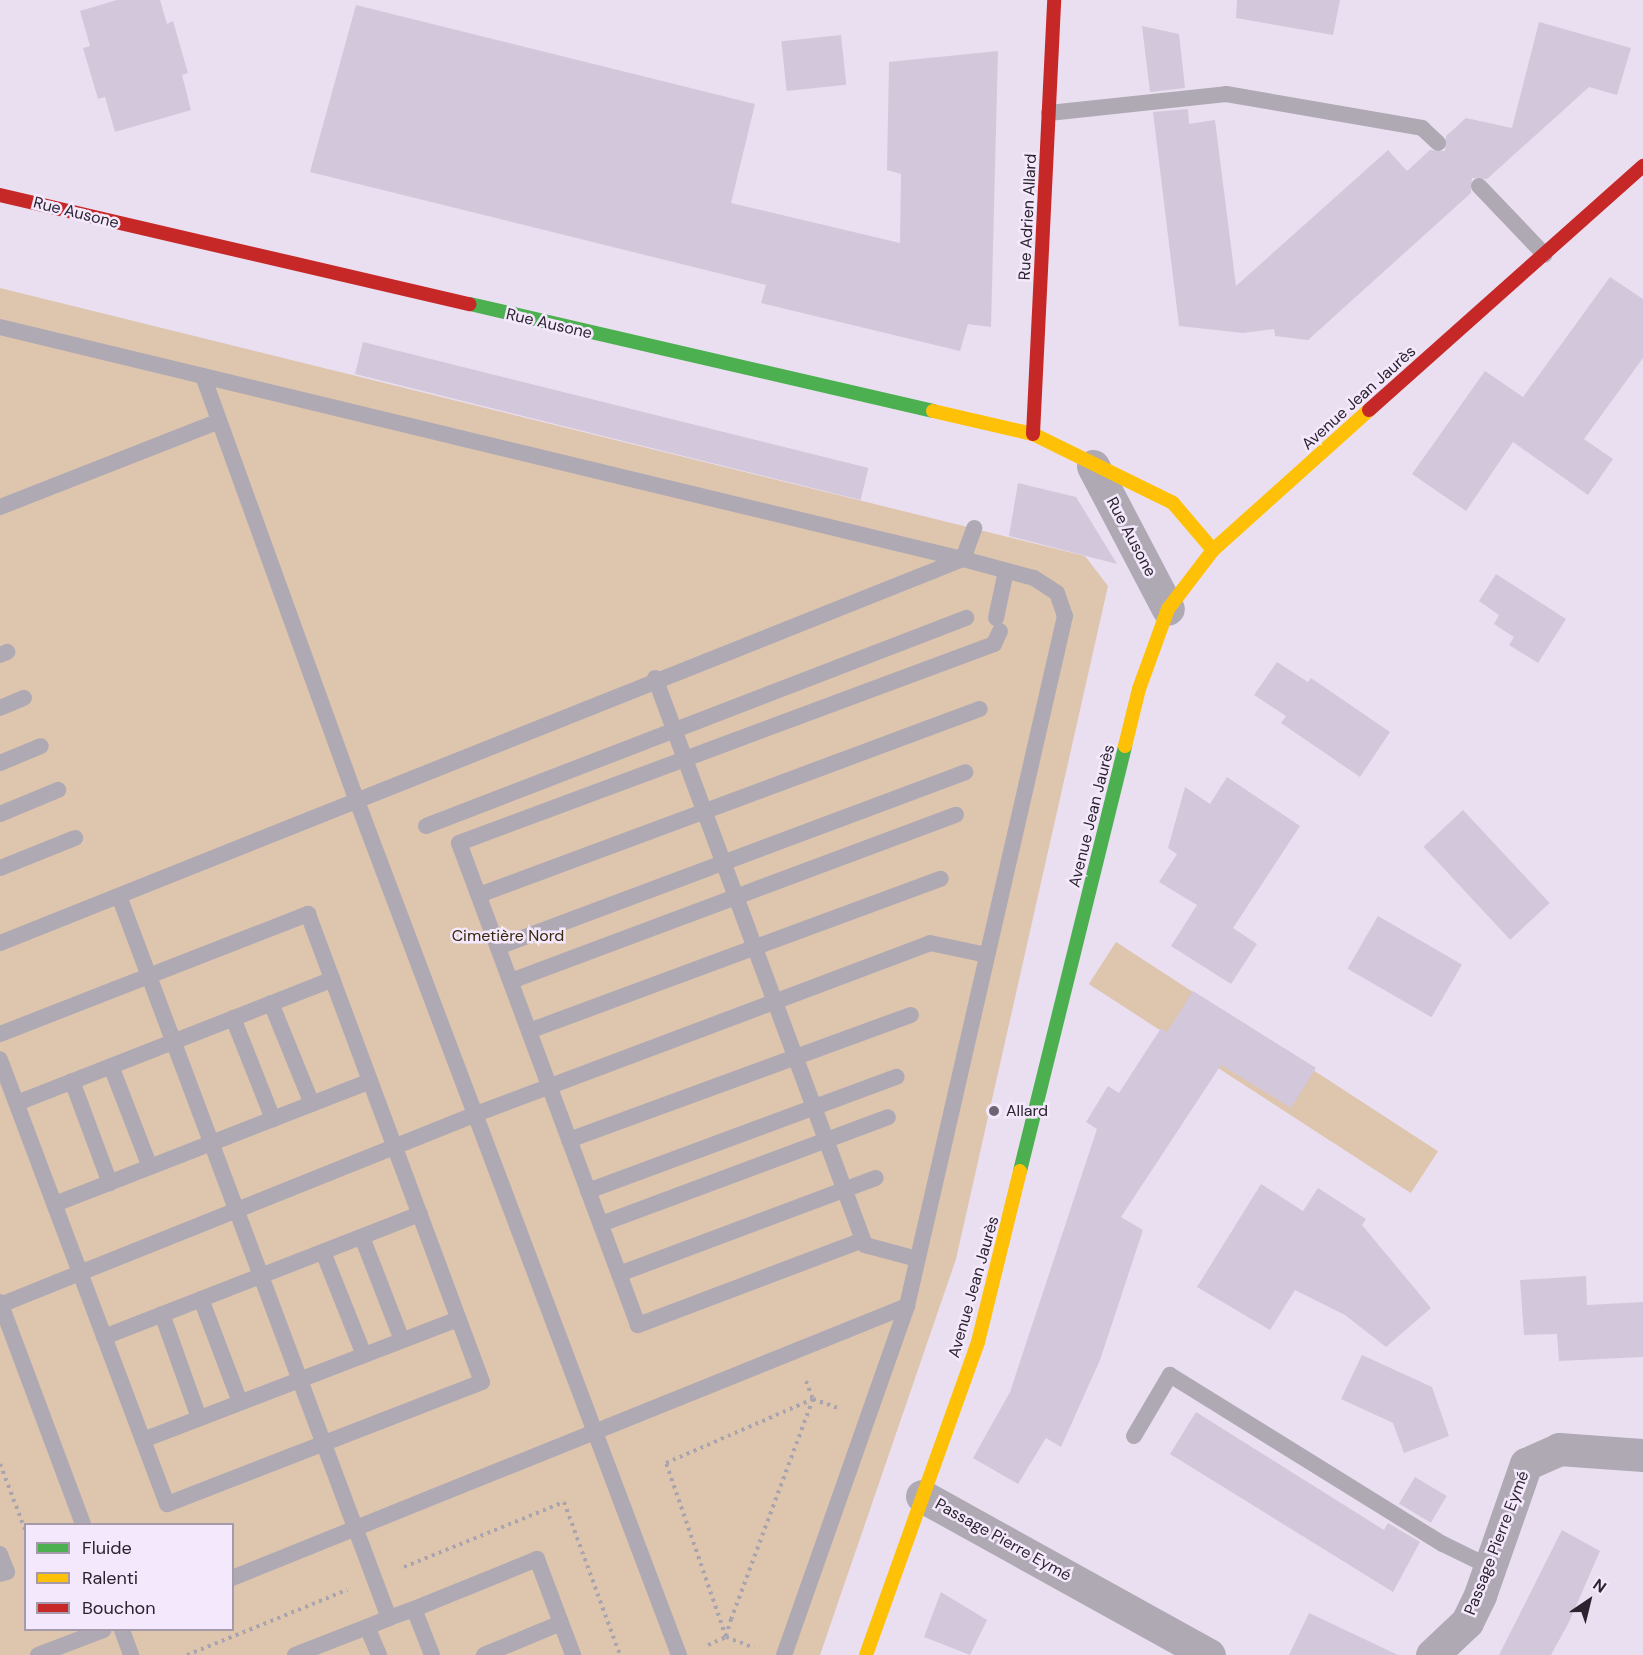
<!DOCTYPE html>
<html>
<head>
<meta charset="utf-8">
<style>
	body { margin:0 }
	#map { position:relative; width:1643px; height:1655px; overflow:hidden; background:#eadff1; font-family:"DM Sans",sans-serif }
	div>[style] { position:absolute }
	.green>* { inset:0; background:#dec5ae; transform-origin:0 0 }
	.building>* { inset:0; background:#d3c8db; transform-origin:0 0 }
	.path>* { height:4px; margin-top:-2px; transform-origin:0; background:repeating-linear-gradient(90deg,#a9a4ae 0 3px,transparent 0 7.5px) }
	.lane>* { height:16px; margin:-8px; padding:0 8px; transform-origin:8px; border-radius:8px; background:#afa9b4 }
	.street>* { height:33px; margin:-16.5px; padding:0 16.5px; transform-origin:16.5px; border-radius:16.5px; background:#afa9b4 }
	.fast>* { height:14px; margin:-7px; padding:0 7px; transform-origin:7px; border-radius:7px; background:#4caf50 }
	.slow>* { height:14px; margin:-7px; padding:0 7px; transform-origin:7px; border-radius:7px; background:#ffc107 }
	.jam>* { height:14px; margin:-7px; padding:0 7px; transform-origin:7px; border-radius:7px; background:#c62828 }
	.dots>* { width:16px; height:16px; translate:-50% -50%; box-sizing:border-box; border:3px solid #f4e8fc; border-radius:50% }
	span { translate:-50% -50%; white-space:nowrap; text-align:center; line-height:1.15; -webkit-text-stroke:5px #f4e8fc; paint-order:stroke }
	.street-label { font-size:16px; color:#2b242f }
	.park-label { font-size:16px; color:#38270b }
	.poi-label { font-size:16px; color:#2b242f }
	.left { translate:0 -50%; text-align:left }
	.legend { position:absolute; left:24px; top:1523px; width:210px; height:108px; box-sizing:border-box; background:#f4e8fc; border:2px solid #a49aaa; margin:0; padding:8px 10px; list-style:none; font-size:18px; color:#2b242f }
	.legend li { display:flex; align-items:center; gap:12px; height:30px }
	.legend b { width:30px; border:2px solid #a49aaa }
	.north { position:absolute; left:1559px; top:1571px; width:60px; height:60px; -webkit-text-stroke:4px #f4e8fc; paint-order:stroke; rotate:35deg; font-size:16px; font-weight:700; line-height:24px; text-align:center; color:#2b242f }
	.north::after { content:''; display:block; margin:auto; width:21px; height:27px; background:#2b242f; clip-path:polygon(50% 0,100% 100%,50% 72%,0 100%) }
</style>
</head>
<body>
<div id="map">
	<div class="green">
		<div style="clip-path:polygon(evenodd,0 288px,1085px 556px,1108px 586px,956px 1259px,820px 1655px,0 1655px,0 288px,26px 1524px,232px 1524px,232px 1630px,26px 1630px,26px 1524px)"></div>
		<div style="left:1116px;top:942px;width:384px;height:50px;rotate:33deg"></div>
	</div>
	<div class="building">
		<div style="clip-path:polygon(117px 0,160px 0,167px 24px,173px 21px,188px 73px,182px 75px,191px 110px,115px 132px,105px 97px,98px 99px,83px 48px,90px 46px,80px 11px)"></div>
		<div style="clip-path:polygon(1237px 0,1340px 0,1333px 35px,1236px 18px)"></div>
		<div style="clip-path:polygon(356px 5px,755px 104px,731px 203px,900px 243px,901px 174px,887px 170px,889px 62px,998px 51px,991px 327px,968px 324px,960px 351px,761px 303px,766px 285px,310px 172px)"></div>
		<div style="clip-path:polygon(1539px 22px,1631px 48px,1617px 95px,1589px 87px,1487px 179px,1472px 178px,1471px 193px,1308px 340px,1275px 336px,1274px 329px,1243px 333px,1179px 326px,1153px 112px,1188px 109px,1189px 124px,1215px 120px,1236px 286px,1388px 150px,1407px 171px,1430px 150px,1445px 151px,1446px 136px,1466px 118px,1512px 128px)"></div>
		<div style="clip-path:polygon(1142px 26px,1179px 34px,1185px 88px,1150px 92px)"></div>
		<div style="left:841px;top:35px;width:50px;height:60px;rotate:84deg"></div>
		<div style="clip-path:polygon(1610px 277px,1643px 299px,1643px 358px,1584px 439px,1613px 459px,1588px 495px,1513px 442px,1466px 511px,1412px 474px,1485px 371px,1523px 397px)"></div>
		<div style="left:363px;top:342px;width:521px;height:33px;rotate:14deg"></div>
		<div style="clip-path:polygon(1018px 483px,1076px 497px,1117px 564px,1009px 536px)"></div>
		<div style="clip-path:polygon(1496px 574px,1566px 619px,1538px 663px,1509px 645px,1514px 637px,1494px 624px,1499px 615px,1479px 601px)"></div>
		<div style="clip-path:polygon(1277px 662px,1308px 682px,1311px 678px,1390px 732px,1360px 777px,1281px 723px,1286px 716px,1254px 695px)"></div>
		<div style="clip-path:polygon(1227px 777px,1300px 826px,1233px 928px,1257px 944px,1231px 984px,1171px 946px,1197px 905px,1159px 882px,1177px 854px,1168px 848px,1185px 787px,1210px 804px)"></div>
		<div style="left:1463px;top:810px;width:127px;height:54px;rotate:47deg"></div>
		<div style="left:1378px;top:916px;width:97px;height:61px;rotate:30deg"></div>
		<div style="clip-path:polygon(1193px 991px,1316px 1068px,1291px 1108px,1221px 1065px,1121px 1217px,1143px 1230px,1100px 1360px,1061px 1447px,1046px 1438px,1018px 1484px,973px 1458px,1010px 1392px,1097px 1129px,1086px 1122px,1108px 1086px,1119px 1093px,1161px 1028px,1167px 1032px)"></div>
		<div style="clip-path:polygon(1261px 1184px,1303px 1211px,1318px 1188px,1366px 1219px,1362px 1225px,1431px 1308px,1386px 1347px,1345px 1315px,1295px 1290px,1270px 1330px,1197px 1287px)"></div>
		<div style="clip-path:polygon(1586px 1276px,1587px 1305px,1643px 1302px,1643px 1357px,1559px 1361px,1557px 1334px,1524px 1335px,1520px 1280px)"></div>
		<div style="clip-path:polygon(1362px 1355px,1432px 1387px,1449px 1436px,1404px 1453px,1393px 1423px,1341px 1399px)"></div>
		<div style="clip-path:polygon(1196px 1412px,1384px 1530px,1388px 1523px,1420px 1542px,1393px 1592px,1170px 1454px)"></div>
		<div style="left:1415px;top:1477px;width:37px;height:31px;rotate:31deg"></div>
		<div style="clip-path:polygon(1562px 1530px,1600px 1551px,1569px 1622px,1551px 1655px,1499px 1655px)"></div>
		<div style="clip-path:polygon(941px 1592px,987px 1620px,970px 1655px,924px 1637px)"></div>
		<div style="clip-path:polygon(1309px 1613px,1398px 1655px,1289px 1655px)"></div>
	</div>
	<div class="path">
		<div style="left:806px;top:1381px;width:19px;rotate:69deg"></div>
		<div style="left:813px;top:1399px;width:27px;rotate:20deg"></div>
		<div style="left:813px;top:1399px;width:235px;rotate:110.4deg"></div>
		<div style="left:731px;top:1619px;width:19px;rotate:106deg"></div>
		<div style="left:726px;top:1637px;width:184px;rotate:-109deg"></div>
		<div style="left:666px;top:1463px;width:160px;rotate:-23.5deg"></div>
		<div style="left:0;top:1464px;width:73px;rotate:69.1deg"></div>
		<div style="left:404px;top:1567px;width:173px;rotate:-22.1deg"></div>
		<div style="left:564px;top:1502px;width:163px;rotate:69.9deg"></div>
		<div style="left:708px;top:1645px;width:20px;rotate:-24deg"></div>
		<div style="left:726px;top:1637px;width:30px;rotate:21deg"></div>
		<div style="left:187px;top:1655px;width:173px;rotate:-22.1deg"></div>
	</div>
	<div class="lane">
		<div style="left:1049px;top:113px;width:178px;rotate:-6.1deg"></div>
		<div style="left:1226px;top:94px;width:199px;rotate:9.8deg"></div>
		<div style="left:1422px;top:128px;width:22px;rotate:43deg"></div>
		<div style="left:1479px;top:186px;width:95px;rotate:46.3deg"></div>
		<div style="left:0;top:327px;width:991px;rotate:13.55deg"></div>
		<div style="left:963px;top:559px;width:73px;rotate:15deg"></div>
		<div style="left:1034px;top:578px;width:27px;rotate:33deg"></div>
		<div style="left:1057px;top:593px;width:24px;rotate:71deg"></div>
		<div style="left:1065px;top:616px;width:708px;rotate:102.9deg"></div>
		<div style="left:907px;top:1306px;width:370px;rotate:109.4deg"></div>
		<div style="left:203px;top:376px;width:452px;rotate:70.1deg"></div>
		<div style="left:357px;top:801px;width:913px;rotate:69.34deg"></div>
		<div style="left:0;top:507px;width:235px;rotate:-21.4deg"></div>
		<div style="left:996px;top:618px;width:48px;rotate:-78deg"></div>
		<div style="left:0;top:655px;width:8px;rotate:-23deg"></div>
		<div style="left:655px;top:678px;width:605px;rotate:69.68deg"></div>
		<div style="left:865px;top:1245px;width:54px;rotate:15.1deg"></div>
		<div style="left:0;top:708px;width:26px;rotate:-23deg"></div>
		<div style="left:0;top:763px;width:44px;rotate:-22.5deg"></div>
		<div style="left:0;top:814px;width:63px;rotate:-22.5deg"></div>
		<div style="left:426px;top:826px;width:579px;rotate:-21.07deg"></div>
		<div style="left:0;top:868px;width:81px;rotate:-21.8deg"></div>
		<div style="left:479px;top:895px;width:534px;rotate:-20.37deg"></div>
		<div style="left:119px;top:896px;width:771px;rotate:69.5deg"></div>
		<div style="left:389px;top:1618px;width:27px;rotate:-20deg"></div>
		<div style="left:414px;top:1609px;width:49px;rotate:68.6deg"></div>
		<div style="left:0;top:943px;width:1037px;rotate:-21.74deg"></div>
		<div style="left:963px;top:559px;width:33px;rotate:-70deg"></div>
		<div style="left:498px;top:947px;width:499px;rotate:-20.5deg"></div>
		<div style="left:511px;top:981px;width:475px;rotate:-20.5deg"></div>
		<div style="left:271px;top:1003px;width:109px;rotate:67.9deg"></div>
		<div style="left:233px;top:1018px;width:109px;rotate:68.4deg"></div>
		<div style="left:529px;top:1031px;width:439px;rotate:-20.3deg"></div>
		<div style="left:0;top:1034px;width:331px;rotate:-21.3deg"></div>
		<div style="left:308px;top:914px;width:499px;rotate:69.6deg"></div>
		<div style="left:482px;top:1382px;width:338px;rotate:158.8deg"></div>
		<div style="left:167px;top:1504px;width:475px;rotate:-110.6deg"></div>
		<div style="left:111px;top:1066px;width:108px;rotate:68.9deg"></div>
		<div style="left:72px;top:1081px;width:109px;rotate:69.6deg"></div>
		<div style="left:17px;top:1103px;width:339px;rotate:-21.4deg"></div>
		<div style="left:569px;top:1140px;width:364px;rotate:-20.1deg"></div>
		<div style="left:588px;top:1191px;width:329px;rotate:-20.3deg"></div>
		<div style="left:55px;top:1204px;width:338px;rotate:-21.3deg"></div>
		<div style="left:601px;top:1224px;width:306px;rotate:-20.4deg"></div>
		<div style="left:362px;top:1237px;width:110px;rotate:68.8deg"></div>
		<div style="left:863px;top:1240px;width:241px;rotate:159.3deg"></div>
		<div style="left:638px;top:1325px;width:514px;rotate:-110.37deg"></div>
		<div style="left:459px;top:843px;width:571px;rotate:-20.4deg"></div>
		<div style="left:994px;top:644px;width:14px;rotate:-65deg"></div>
		<div style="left:323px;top:1252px;width:111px;rotate:68.3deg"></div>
		<div style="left:619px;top:1274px;width:274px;rotate:-20.5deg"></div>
		<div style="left:201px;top:1299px;width:110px;rotate:69.3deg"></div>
		<div style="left:0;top:1302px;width:237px;rotate:69.5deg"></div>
		<div style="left:0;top:1305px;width:513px;rotate:-21.86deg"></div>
		<div style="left:476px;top:1114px;width:485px;rotate:-20.6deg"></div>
		<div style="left:930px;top:943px;width:58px;rotate:11.9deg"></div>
		<div style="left:162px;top:1314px;width:110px;rotate:70.4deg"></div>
		<div style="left:104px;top:1337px;width:339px;rotate:-21.3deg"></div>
		<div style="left:1134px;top:1436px;width:71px;rotate:-59.5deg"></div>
		<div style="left:1170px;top:1375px;width:321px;rotate:31.8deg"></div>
		<div style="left:1443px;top:1544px;width:52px;rotate:26.1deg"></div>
		<div style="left:143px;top:1440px;width:338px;rotate:-21deg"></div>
		<div style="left:0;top:1554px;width:19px;rotate:69deg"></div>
		<div style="left:7px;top:1572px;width:7px;rotate:164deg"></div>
		<div style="left:232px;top:1578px;width:728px;rotate:-21.95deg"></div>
		<div style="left:414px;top:1609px;width:133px;rotate:-22.1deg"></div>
		<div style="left:537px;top:1559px;width:103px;rotate:69.4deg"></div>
		<div style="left:122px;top:1630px;width:27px;rotate:70deg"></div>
		<div style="left:38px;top:1655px;width:70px;rotate:-21deg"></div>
		<div style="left:295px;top:1655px;width:77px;rotate:-21.3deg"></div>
		<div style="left:379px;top:1655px;width:30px;rotate:-113deg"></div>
		<div style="left:367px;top:1627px;width:24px;rotate:-22deg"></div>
		<div style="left:484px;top:1655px;width:83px;rotate:-22.6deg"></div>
	</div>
	<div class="street">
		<div style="left:1093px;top:466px;width:161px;rotate:62.3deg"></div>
		<div style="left:922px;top:1496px;width:328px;rotate:29deg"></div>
		<div style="left:1432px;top:1655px;width:48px;rotate:-43.3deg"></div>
		<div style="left:1467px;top:1622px;width:30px;rotate:-64deg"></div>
		<div style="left:1480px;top:1595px;width:139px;rotate:-70.7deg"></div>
		<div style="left:1526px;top:1464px;width:36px;rotate:-24deg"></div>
		<div style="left:1559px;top:1449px;width:84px;rotate:4.1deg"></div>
	</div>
	<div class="fast">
		<div style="left:470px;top:304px;width:475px;rotate:13deg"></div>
		<div style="left:1020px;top:1171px;width:438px;rotate:-76.1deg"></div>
	</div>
	<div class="slow">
		<div style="left:933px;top:411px;width:103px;rotate:13deg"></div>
		<div style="left:1033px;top:434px;width:156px;rotate:26.2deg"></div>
		<div style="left:1173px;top:503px;width:62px;rotate:49.6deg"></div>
		<div style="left:1125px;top:746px;width:59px;rotate:-76.2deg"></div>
		<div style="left:1139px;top:689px;width:85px;rotate:-70.1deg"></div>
		<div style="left:1168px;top:609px;width:74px;rotate:-52.7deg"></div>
		<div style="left:1213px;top:550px;width:210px;rotate:-41.9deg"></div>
		<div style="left:866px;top:1655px;width:332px;rotate:-70.3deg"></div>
		<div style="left:978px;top:1342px;width:176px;rotate:-76.2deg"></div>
	</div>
	<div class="jam">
		<div style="left:0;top:195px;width:482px;rotate:13.1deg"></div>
		<div style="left:1369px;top:410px;width:367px;rotate:-41.7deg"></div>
		<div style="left:1033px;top:434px;width:435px;rotate:-87.2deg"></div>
	</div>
	<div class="dots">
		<div style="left:994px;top:1111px;background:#6e6573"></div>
	</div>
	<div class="street-label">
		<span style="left:76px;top:213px;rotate:14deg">Rue Ausone</span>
		<span style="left:1028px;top:217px;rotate:-87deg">Rue Adrien Allard</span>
		<span style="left:549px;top:324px;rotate:13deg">Rue Ausone</span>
		<span style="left:1359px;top:398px;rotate:-42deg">Avenue Jean Jaurès</span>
		<span style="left:1131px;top:537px;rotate:62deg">Rue Ausone</span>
		<span style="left:1092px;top:816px;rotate:-76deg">Avenue Jean Jaurès</span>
		<span style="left:974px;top:1287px;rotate:-74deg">Avenue Jean Jaurès</span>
		<span style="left:1003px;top:1540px;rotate:29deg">Passage Pierre Eymé</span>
		<span style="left:1497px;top:1543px;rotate:-69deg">Passage Pierre Eymé</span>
	</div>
	<div class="park-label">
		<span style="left:508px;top:936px">Cimetière Nord</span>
	</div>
	<div class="poi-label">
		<span class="left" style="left:1006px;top:1111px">Allard</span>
	</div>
	<ul class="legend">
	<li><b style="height:8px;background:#4caf50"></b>Fluide</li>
	<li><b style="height:8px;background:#ffc107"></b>Ralenti</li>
	<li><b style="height:8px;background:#c62828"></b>Bouchon</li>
	</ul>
	<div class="north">N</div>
</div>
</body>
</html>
